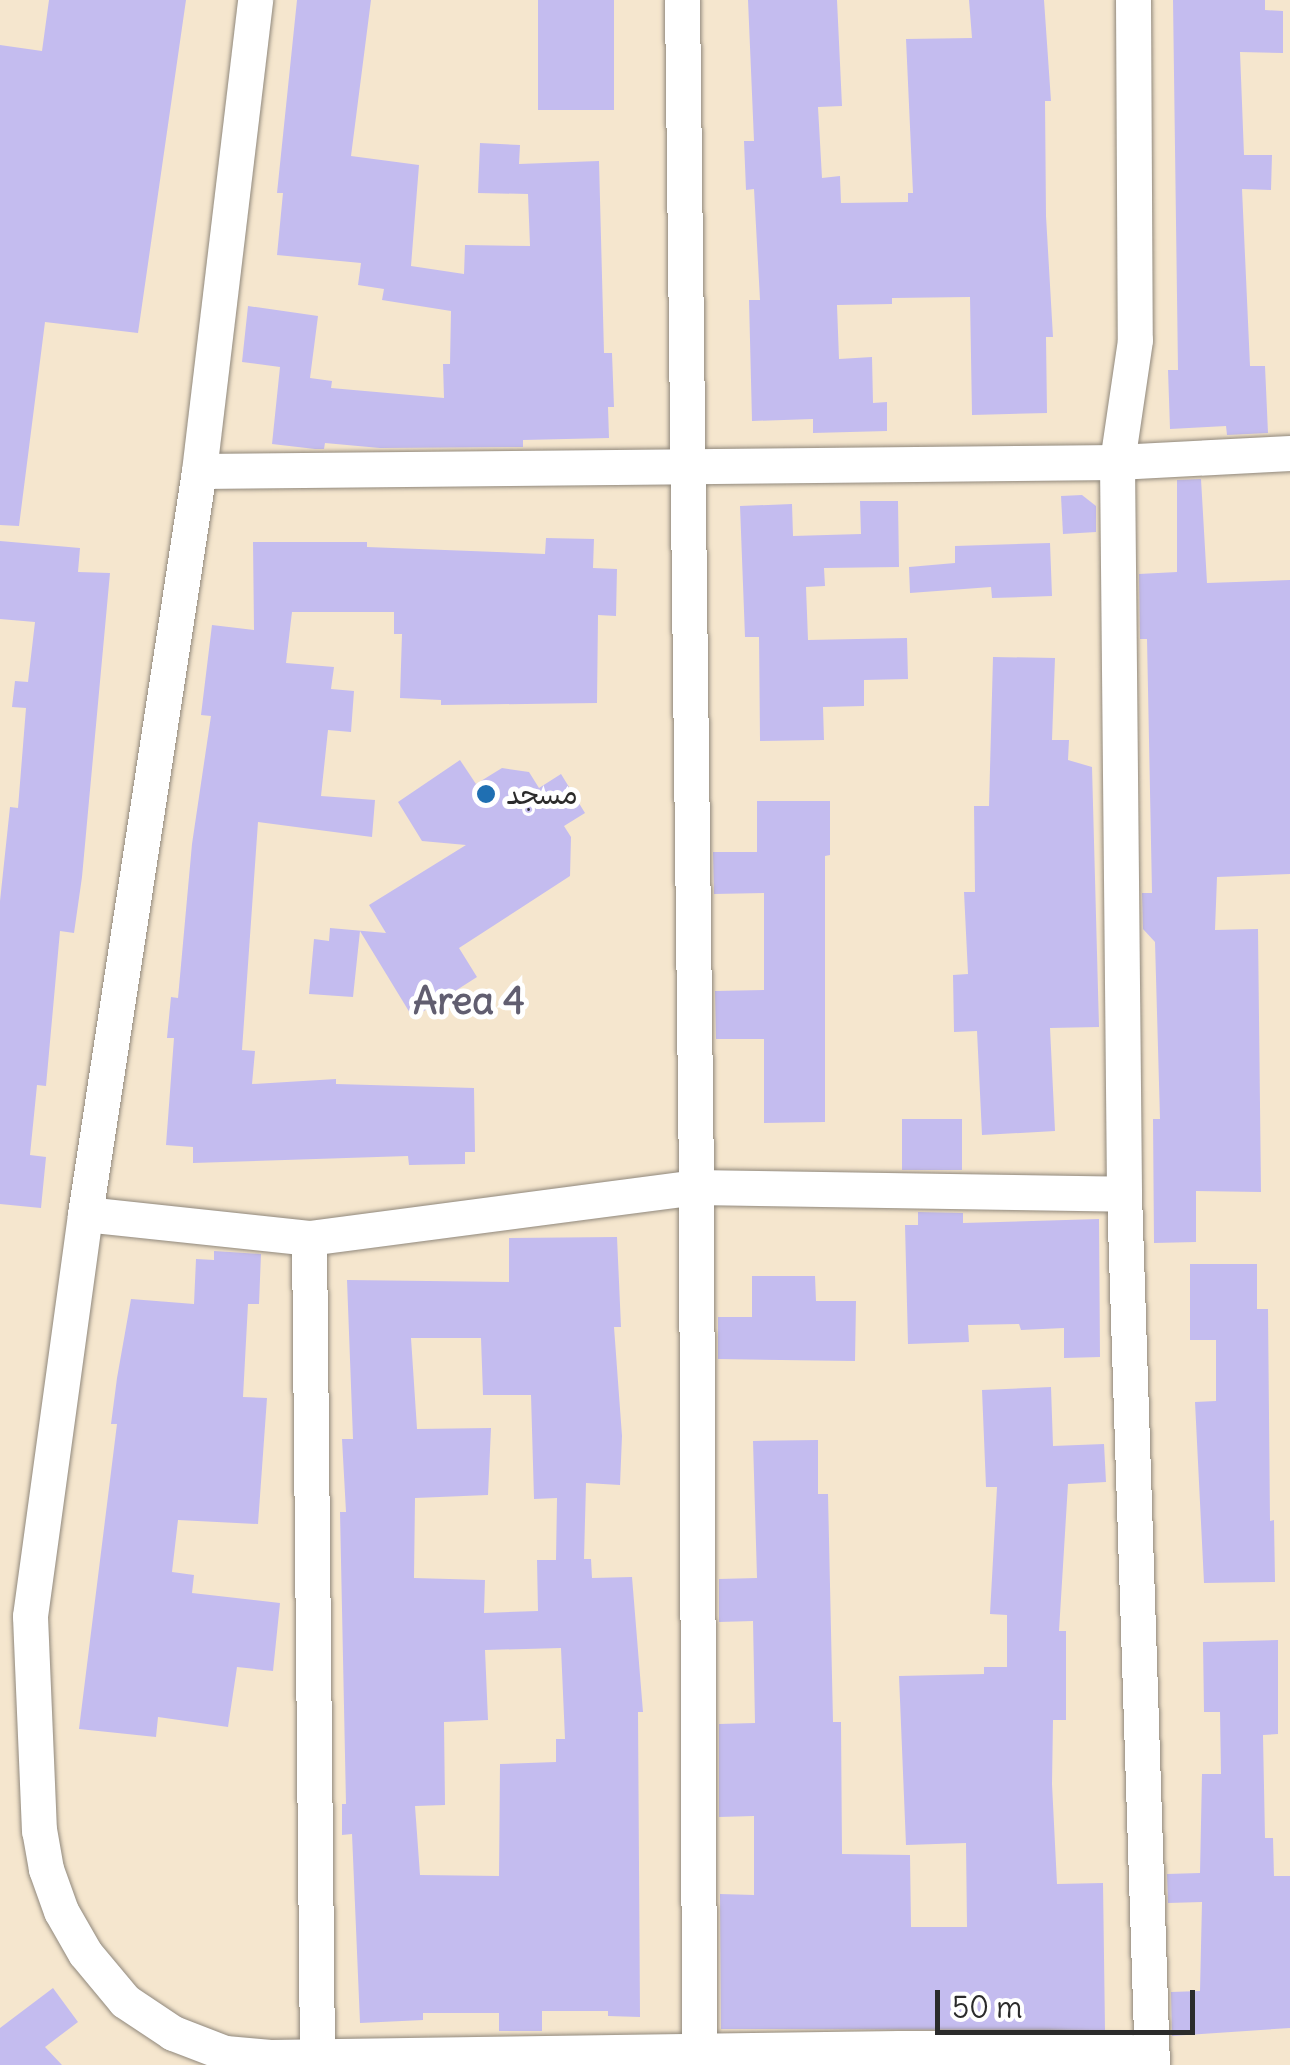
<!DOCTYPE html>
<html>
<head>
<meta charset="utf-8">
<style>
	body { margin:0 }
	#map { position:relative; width:1290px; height:2065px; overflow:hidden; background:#f5e6ce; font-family:Delius,"Playpen Sans Arabic",sans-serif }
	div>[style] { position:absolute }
	.building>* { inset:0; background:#c4bcef; transform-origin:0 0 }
	.roads { filter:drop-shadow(0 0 2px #90887c) drop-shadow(0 0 2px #90887c) }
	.minor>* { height:35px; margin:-17.5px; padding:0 17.5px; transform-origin:17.5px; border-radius:17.5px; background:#fff }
	.dots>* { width:28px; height:28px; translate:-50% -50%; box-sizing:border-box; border:5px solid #fff; border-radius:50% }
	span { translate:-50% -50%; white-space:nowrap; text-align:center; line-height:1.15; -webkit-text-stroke:10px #fff; paint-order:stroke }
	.poi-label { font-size:28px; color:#2b2b2b }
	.left { translate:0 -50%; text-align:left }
	.district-label { font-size:38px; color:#615e70; font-weight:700 }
	.scale { position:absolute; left:935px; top:1990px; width:260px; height:45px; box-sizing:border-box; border:5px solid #2b2b2b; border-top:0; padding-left:12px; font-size:30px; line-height:35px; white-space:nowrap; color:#2b2b2b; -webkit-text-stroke:8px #fff; paint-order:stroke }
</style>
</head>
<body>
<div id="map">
	<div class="building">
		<div style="clip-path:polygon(49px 0,186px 0,138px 333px,45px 322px,19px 526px,0 525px,0 45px,42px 51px)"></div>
		<div style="clip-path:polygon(297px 0,371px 0,351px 156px,419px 165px,411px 266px,464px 274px,465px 245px,530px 246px,528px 194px,478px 193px,480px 143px,520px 145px,519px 164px,599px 161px,604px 353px,612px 353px,614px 407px,608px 407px,609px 438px,523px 440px,523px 447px,380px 448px,325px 443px,324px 449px,315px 449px,272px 444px,280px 367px,242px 362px,248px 306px,318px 316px,310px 378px,332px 381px,331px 388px,444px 398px,443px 364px,450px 364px,451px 311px,382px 300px,384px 289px,358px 285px,361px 263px,277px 255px,283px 193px,277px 193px)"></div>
		<div style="left:538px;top:0;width:76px;height:110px"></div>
		<div style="clip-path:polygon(748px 0,837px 0,842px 106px,818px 107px,822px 178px,840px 176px,841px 203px,908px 202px,908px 193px,913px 193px,906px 39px,972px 38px,969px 0,1044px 0,1051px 101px,1045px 101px,1046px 216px,1053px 337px,1046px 337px,1047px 413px,972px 415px,970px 297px,892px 298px,892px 304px,837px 305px,839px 359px,872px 357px,873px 403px,887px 402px,887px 431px,813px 433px,813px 419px,752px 421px,749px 300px,760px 300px,754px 189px,746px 190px,744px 141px,754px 141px)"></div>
		<div style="clip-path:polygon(1173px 0,1265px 0,1265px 10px,1283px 11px,1283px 53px,1240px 52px,1244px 155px,1272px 155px,1271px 190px,1242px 189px,1250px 366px,1265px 366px,1268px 433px,1227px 435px,1226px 426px,1170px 429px,1168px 370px,1178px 370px)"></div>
		<div style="clip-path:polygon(1201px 479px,1207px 583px,1290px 580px,1290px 874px,1217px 877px,1215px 930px,1258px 929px,1261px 1192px,1196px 1191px,1196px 1242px,1154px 1243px,1153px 1119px,1160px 1119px,1155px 942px,1143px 929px,1142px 893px,1152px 893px,1147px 639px,1140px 639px,1139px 574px,1177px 572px,1177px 480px)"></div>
		<div style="clip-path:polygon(1082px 495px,1096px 506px,1096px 532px,1063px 534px,1061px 496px)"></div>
		<div style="clip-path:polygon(860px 501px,898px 501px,899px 567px,824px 568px,825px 586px,806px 587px,808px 640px,907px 638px,908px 679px,864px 680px,864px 706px,823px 707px,824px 740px,760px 741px,759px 637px,745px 637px,740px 506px,792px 504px,793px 536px,861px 534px)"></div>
		<div style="clip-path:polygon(546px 538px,594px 539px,593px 568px,617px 569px,616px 616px,598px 615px,597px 703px,441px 705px,441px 700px,400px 698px,402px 634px,394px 634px,394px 612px,292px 612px,286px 663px,334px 667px,331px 689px,354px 691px,351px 732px,328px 730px,321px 796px,375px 800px,372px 837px,258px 822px,242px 1050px,255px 1051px,252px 1084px,336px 1079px,336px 1084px,474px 1088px,475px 1152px,465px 1152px,465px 1164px,409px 1165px,408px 1156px,193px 1163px,193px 1147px,166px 1145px,174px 1038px,167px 1038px,171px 997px,178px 998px,192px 844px,211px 716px,201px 715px,212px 625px,254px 630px,253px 542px,367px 542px,367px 547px,545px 554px)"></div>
		<div style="clip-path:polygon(0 541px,80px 548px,78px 572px,110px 573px,82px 877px,74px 933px,60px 931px,46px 1086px,37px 1085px,30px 1155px,46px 1157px,41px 1208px,0 1204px,0 901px,10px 807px,18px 808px,26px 708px,12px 707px,15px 681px,28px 682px,35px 622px,0 619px)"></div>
		<div style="clip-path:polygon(1050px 543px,1052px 596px,992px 598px,991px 587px,910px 593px,909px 567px,955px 563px,955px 546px)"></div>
		<div style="clip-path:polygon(993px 657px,1055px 658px,1052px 740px,1069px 740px,1068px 760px,1092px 767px,1099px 1027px,1050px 1028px,1055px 1131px,982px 1135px,977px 1031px,954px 1032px,953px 975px,968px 974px,964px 892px,975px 892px,974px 806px,989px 806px)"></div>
		<div style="clip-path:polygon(460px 760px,476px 784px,502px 768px,529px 772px,539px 788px,561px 774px,585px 813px,564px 826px,571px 837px,570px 876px,459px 948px,477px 977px,413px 1018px,360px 931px,353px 997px,309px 994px,314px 939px,329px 941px,330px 928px,386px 933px,369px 905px,466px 845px,422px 841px,398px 802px)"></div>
		<div style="clip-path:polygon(757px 801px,830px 801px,830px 855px,825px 856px,825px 1122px,764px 1123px,764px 1039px,716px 1039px,715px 991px,764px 990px,764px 893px,714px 894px,713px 852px,757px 852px)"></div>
		<div style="left:962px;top:1119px;width:51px;height:60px;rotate:90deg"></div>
		<div style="clip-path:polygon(918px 1212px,963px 1213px,963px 1223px,1099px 1219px,1100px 1357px,1064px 1358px,1064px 1328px,1021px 1330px,1019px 1324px,968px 1325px,969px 1342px,908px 1344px,905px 1225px,918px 1225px)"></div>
		<div style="clip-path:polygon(evenodd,617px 1237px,621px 1327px,614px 1327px,622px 1436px,620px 1485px,586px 1483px,584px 1559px,591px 1559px,592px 1578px,632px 1577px,643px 1712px,638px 1712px,640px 2017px,608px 2016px,608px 2011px,542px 2011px,542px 2031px,499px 2031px,499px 2013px,423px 2013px,423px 2020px,360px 2023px,352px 1834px,342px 1835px,342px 1804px,346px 1804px,340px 1512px,346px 1512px,342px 1439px,353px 1439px,347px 1280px,509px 1282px,509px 1238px,617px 1237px,411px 1338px,481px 1338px,483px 1395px,531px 1395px,534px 1499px,557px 1498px,556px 1560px,537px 1560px,538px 1611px,484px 1613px,485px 1580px,414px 1578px,415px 1498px,488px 1495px,491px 1428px,417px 1429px,411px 1338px,617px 1237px,561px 1648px,565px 1739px,556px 1739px,556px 1762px,500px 1764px,499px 1876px,420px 1875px,415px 1806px,445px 1805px,444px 1722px,488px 1720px,485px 1650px,561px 1648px)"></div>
		<div style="clip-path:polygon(214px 1251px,261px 1254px,259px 1304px,248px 1304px,243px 1397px,267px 1398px,258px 1524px,178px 1520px,172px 1572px,194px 1575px,192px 1593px,280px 1603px,273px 1671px,237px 1667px,228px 1727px,158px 1717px,156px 1737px,79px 1729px,117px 1424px,111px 1424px,117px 1378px,131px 1299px,194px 1304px,196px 1259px,214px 1260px)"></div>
		<div style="clip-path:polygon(1190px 1264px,1257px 1264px,1257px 1309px,1268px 1309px,1270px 1521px,1274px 1520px,1275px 1582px,1204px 1583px,1195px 1402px,1216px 1401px,1216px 1340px,1190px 1340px)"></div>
		<div style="clip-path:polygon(752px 1276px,815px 1276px,816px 1301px,856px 1301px,855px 1361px,718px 1359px,718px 1317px,752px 1317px)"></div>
		<div style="clip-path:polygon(1051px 1387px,1053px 1446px,1104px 1444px,1106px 1482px,1068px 1484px,1059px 1631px,1066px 1631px,1066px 1720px,1053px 1720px,1052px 1784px,1057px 1884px,1103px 1883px,1105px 2030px,721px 2029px,720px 1894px,754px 1895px,754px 1816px,719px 1817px,719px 1724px,755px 1723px,753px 1621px,719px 1622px,719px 1579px,757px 1578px,753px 1441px,818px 1440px,818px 1494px,828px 1494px,833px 1722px,841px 1722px,842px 1854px,910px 1855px,911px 1927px,967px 1927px,966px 1843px,906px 1845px,899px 1676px,984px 1674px,984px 1667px,1007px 1667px,1007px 1615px,990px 1614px,997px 1487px,986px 1487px,982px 1390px)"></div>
		<div style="clip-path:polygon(1278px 1640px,1278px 1734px,1263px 1735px,1265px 1838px,1273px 1838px,1274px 1876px,1290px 1876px,1290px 2028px,1172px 2036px,1171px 1992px,1200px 1991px,1202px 1902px,1168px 1903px,1167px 1874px,1200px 1873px,1202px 1774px,1221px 1774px,1220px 1712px,1204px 1712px,1203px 1642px)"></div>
		<div style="clip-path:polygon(53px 1988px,78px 2022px,45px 2047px,62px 2065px,0 2065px,0 2028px)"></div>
	</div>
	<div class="roads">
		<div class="minor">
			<div style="left:682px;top:0;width:1187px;rotate:89.32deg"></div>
			<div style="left:696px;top:1187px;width:862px;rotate:89.8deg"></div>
			<div style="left:1133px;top:0;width:340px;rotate:89.7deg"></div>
			<div style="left:1135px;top:340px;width:123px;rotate:98.4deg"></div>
			<div style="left:1117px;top:462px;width:732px;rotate:89.45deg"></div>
			<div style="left:1124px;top:1194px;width:871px;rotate:88.16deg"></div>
			<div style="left:199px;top:471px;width:474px;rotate:-83.2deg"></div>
			<div style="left:85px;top:1214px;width:225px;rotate:6.1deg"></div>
			<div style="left:309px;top:1238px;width:390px;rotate:-7.5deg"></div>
			<div style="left:696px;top:1187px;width:428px;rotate:0.9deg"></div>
			<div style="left:309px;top:1238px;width:817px;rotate:89.44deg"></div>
			<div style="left:1151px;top:2053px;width:107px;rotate:-177.3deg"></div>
			<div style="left:1044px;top:2048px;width:145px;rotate:180deg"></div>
			<div style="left:899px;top:2048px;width:629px;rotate:179.18deg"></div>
			<div style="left:270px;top:2057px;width:45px;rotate:-174.9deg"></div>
			<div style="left:225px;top:2053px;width:56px;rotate:-159deg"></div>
			<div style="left:173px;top:2033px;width:58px;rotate:-146.3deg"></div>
			<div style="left:125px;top:2001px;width:62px;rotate:-129.8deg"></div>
			<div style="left:85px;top:1953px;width:48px;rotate:-119.7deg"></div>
			<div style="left:61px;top:1911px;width:45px;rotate:-109.7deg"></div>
			<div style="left:46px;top:1869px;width:39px;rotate:-100deg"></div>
			<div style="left:39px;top:1831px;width:215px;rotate:-92.4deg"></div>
			<div style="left:30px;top:1616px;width:406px;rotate:-82.2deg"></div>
			<div style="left:85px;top:1214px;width:752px;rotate:-81.28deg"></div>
			<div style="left:199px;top:471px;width:918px;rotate:-0.56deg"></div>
			<div style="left:1117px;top:462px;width:173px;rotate:-3deg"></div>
		</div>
	</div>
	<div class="dots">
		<div style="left:486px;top:794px;background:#1f6fb2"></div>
	</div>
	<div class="poi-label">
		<span class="left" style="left:506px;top:794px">مسجد</span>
	</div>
	<div class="district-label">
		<span style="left:469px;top:1001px">Area 4</span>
	</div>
	<div class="scale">50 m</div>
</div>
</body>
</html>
